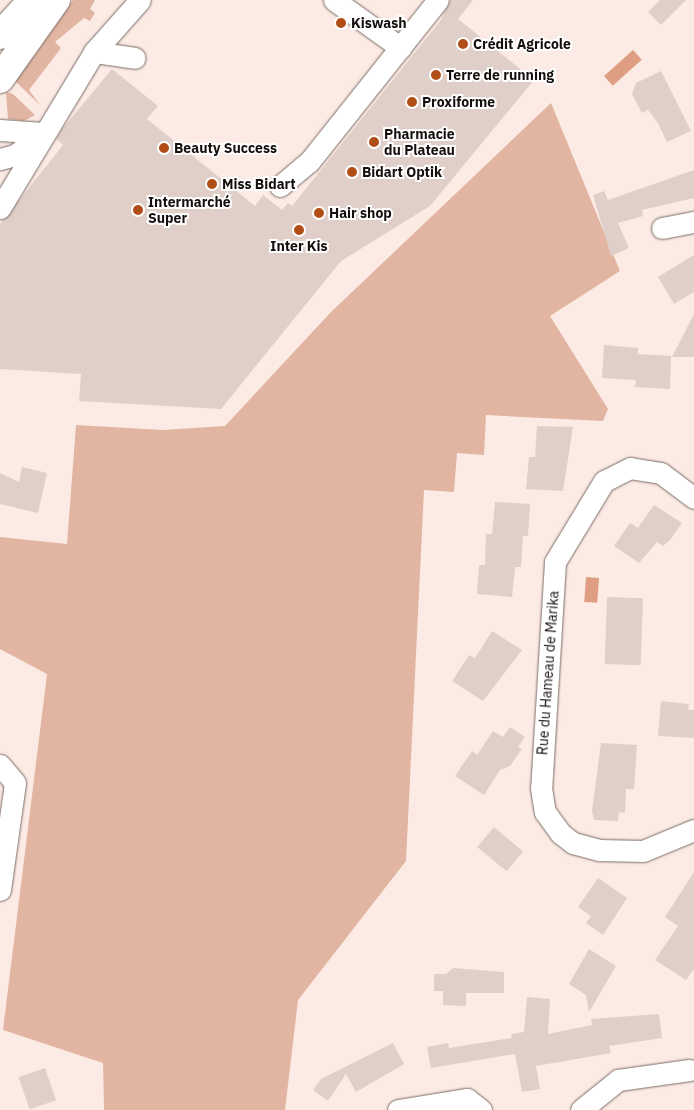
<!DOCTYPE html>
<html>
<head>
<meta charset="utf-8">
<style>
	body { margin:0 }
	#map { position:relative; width:694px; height:1110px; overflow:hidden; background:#fcebe4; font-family:"IBM Plex Sans",sans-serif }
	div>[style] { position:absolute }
	.green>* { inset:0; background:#e1b5a2 }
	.water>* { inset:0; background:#df9e81; transform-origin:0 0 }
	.building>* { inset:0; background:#dfcfc8; transform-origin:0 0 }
	.roads { filter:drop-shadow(0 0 1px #7a6c66) drop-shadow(0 0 1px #7a6c66) }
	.minor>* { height:21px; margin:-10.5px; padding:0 10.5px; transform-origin:10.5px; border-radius:10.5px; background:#fff }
	.major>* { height:28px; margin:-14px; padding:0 14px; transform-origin:14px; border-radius:14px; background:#fff }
	.dots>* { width:14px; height:14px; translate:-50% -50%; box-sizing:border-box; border:2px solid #fff; border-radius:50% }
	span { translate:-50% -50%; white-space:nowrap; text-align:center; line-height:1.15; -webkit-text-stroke:4px #fff; paint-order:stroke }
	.poi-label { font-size:14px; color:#140e0c; font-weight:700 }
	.left { translate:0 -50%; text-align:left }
	.street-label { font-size:14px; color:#140e0c }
</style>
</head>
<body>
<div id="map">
	<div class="green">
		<div style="clip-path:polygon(73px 0,95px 0,90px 9px,95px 13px,90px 21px,84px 18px,55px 42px,61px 48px,29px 90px,41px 106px,14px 80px)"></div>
		<div style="clip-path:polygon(6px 92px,13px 94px,35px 115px,24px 121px,8px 119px)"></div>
		<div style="clip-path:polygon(551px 103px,620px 271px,550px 316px,608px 409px,603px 421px,486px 415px,484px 455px,457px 453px,454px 492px,424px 490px,406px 861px,298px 1000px,285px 1110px,104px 1110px,103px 1063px,3px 1030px,47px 674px,0 649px,0 537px,67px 544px,76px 425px,163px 430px,225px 426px,331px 312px)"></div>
	</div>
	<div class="water">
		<div style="left:633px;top:50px;width:13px;height:39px;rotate:48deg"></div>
		<div style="left:586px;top:577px;width:13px;height:25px;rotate:4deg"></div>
	</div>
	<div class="building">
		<div style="clip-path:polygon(450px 0,473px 0,458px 19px,534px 80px,430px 206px,341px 261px,221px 409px,79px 401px,81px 374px,0 369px,0 224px,63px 145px,56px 139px,62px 129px,112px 69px,158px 106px,147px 119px,255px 206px,263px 195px,282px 210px,288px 203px,292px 206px,441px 20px)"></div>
		<div style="clip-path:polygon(660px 0,686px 0,661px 25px,648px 12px)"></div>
		<div style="clip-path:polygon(661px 71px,691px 131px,667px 142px,658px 123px,648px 110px,642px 113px,632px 94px,636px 83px)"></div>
		<div style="clip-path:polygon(694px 170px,694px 198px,642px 210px,643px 216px,618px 223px,629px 248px,611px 256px,593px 195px,604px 191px,608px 200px)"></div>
		<div style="clip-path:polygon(694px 255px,694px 292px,674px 304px,658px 277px)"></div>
		<div style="clip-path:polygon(694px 314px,694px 357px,672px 357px)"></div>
		<div style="clip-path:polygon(604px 345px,638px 348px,638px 354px,671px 356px,670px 389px,635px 387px,636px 380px,602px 378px)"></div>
		<div style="clip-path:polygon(537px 426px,573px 427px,563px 491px,526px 489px,529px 457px,535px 457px)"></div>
		<div style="clip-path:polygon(22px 467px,47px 473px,38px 513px,0 504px,0 473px,19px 482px)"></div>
		<div style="clip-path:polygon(495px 502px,530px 504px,528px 536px,523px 536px,521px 567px,515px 567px,512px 597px,477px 594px,479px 565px,485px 565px,486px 534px,492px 534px)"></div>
		<div style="clip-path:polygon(654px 505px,682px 523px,670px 540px,663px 546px,657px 542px,639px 563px,614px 546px,630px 523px,638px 528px)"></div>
		<div style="left:607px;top:597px;width:36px;height:67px;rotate:2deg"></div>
		<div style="clip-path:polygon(492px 631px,522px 650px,483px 701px,452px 681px,469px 655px,475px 658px)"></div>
		<div style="clip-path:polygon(661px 701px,689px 704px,688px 710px,694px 710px,694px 738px,658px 736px)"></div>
		<div style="clip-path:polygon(510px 727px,525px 737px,518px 747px,522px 749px,510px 766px,500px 770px,484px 795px,455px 776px,472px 751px,477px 755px,493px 731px,503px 737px)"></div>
		<div style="clip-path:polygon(601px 743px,637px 745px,634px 789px,626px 789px,625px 813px,619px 812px,618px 821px,594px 820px,592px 811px)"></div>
		<div style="left:494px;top:827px;width:38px;height:26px;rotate:40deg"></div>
		<div style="clip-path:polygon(694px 872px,694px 969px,686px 980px,655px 960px,678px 926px,665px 917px)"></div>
		<div style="clip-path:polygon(598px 878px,627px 898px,603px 935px,586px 923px,591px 916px,578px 907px)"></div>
		<div style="clip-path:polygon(589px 949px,616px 966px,589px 1012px,586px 995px,569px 984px)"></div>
		<div style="clip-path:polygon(453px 968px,504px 972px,504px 993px,466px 993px,466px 1006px,443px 1005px,443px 991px,434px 991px,434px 974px,446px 974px)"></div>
		<div style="clip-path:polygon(527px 997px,550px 999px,548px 1034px,592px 1025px,591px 1019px,659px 1014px,662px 1038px,609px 1046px,611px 1053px,536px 1066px,540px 1089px,522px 1092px,515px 1054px,431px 1068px,427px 1047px,448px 1043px,449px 1048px,512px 1038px,511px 1034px,524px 1032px)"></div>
		<div style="clip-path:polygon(393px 1043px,404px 1064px,356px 1092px,346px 1074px,328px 1101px,313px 1090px,321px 1079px)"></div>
		<div style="left:45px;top:1068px;width:34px;height:28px;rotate:71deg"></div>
	</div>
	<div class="roads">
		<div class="minor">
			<div style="left:334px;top:0;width:82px;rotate:35.6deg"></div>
			<div style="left:94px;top:52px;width:41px;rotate:8.3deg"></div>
			<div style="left:0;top:130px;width:43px;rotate:4deg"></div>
			<div style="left:0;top:159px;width:16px;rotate:-15deg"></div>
			<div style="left:15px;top:155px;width:28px;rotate:-38deg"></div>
			<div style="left:280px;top:186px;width:38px;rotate:-40deg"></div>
			<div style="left:309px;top:162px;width:207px;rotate:-51.5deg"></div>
			<div style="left:0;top:208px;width:182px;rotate:-58.9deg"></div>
			<div style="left:94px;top:52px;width:69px;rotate:-48.5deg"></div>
			<div style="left:662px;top:228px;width:33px;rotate:-11deg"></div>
			<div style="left:694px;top:498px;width:41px;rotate:-142.9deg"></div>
			<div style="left:661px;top:473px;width:31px;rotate:-171deg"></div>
			<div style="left:630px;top:468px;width:29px;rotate:153deg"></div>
			<div style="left:604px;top:481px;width:95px;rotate:121.2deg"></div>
			<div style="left:555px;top:562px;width:226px;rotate:93.5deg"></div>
			<div style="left:541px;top:788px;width:24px;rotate:81deg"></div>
			<div style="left:545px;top:812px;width:26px;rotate:54deg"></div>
			<div style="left:560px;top:833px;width:16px;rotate:38deg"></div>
			<div style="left:573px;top:843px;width:28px;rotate:15deg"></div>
			<div style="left:600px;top:850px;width:43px;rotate:1.3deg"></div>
			<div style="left:643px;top:851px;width:55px;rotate:-22.4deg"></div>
			<div style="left:0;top:765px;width:23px;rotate:50deg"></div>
			<div style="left:15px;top:783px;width:108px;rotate:98deg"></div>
			<div style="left:398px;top:1110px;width:70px;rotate:-9.1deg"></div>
			<div style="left:467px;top:1099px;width:18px;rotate:38deg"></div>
			<div style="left:581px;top:1110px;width:48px;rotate:-39deg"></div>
			<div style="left:618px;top:1080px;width:72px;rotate:-8deg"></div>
		</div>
		<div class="major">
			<div style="left:0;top:35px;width:48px;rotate:-46.7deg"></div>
			<div style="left:0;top:79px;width:97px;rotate:-54.7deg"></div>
		</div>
	</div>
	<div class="dots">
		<div style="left:341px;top:23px;background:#b14e17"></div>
		<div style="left:463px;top:44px;background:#b14e17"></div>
		<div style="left:436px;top:75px;background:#b14e17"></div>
		<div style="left:412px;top:102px;background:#b14e17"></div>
		<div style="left:374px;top:142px;background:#b14e17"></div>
		<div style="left:164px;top:148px;background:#b14e17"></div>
		<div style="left:352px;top:172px;background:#b14e17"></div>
		<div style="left:212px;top:184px;background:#b14e17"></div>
		<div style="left:138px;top:210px;background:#b14e17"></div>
		<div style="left:319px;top:213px;background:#b14e17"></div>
		<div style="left:299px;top:230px;background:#b14e17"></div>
	</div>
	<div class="poi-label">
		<span class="left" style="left:351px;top:23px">Kiswash</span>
		<span class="left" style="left:473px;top:44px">Crédit Agricole</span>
		<span class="left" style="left:446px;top:75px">Terre de running</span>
		<span class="left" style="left:422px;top:102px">Proxiforme</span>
		<span class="left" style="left:384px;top:142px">Pharmacie<br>du Plateau</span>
		<span class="left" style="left:174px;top:148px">Beauty Success</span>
		<span class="left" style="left:362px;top:172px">Bidart Optik</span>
		<span class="left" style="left:222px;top:184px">Miss Bidart</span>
		<span class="left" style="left:148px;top:210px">Intermarché<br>Super</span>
		<span class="left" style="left:329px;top:213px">Hair shop</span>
		<span style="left:299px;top:246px">Inter Kis</span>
	</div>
	<div class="street-label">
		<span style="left:548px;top:673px;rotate:-86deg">Rue du Hameau de Marika</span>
	</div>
</div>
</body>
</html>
